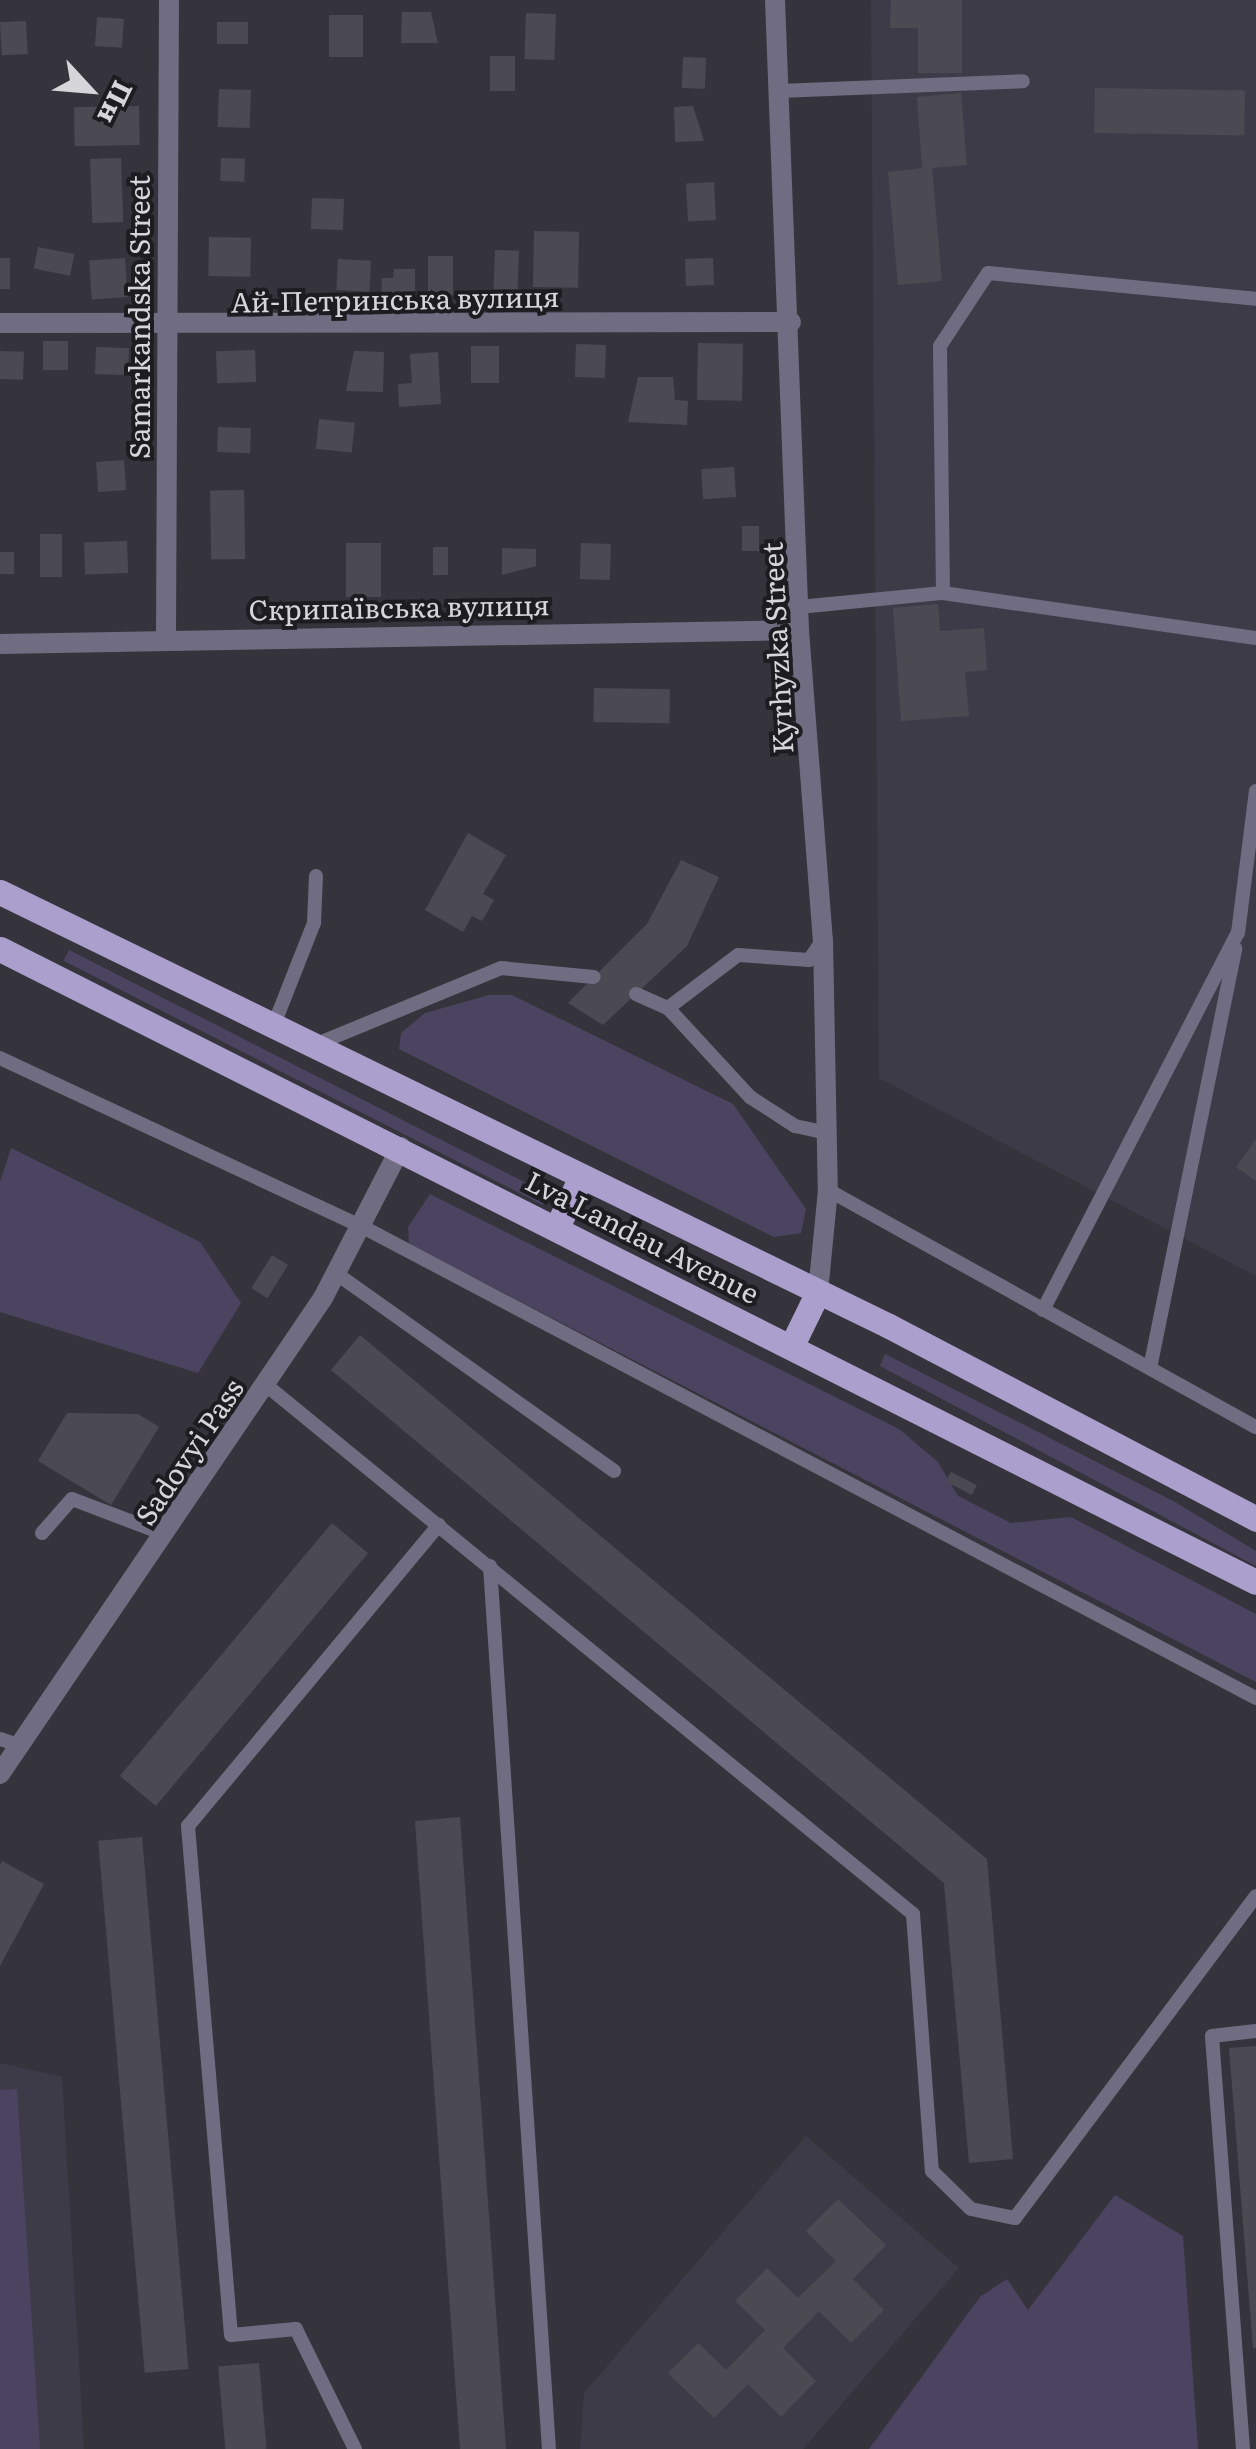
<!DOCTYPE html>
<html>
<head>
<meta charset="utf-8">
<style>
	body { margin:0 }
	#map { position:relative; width:1256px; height:2449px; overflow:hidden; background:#35343c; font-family:Literata,serif }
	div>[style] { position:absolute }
	.built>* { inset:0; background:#3e3b49 }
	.green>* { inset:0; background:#4b4460; transform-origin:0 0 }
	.building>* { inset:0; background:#4b4a52; transform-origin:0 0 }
	.service>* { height:14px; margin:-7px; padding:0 7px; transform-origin:7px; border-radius:7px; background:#706c81 }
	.minor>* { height:20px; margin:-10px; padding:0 10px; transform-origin:10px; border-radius:10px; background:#706c81 }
	.tertiary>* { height:20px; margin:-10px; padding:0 10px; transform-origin:10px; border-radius:10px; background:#706c81 }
	.primary>* { height:25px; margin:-12.5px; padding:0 12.5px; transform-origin:12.5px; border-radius:12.5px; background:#aba0cd }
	span { translate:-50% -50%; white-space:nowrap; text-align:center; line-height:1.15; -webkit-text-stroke:8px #1d1c20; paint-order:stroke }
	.street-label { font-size:28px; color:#d6d5da }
	.north { position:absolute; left:40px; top:40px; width:100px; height:100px; -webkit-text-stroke:8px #1d1c20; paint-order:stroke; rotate:116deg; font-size:28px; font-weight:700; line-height:40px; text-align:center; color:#d6d5da }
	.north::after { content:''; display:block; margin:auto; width:35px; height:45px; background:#d6d5da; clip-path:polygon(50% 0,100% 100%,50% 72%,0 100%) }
</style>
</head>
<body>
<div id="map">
	<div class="built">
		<div style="clip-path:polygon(871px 0,1256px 0,1256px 1276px,879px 1078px)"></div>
		<div style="clip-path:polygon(0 2063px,62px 2077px,84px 2449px,0 2449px)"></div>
		<div style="clip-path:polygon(806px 2136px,959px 2268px,803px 2449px,580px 2449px,584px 2393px)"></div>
	</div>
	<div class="green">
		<div style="left:69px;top:950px;width:538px;height:12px;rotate:27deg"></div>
		<div style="clip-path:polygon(489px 995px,512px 995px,733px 1104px,806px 1209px,801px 1233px,774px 1237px,399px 1049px,401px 1033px,425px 1013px)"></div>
		<div style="clip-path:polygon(11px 1148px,200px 1242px,241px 1303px,198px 1373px,0 1312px,0 1182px)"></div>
		<div style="clip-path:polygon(430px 1194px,899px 1429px,938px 1462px,958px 1496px,1011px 1523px,1071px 1517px,1256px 1614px,1256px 1682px,409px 1244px,408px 1227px)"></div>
		<div style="clip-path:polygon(885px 1354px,1175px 1502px,1256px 1551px,1256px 1566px,880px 1366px)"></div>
		<div style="clip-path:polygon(17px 2089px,40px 2449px,0 2449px,0 2090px)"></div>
		<div style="clip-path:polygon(1115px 2195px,1183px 2236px,1198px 2449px,869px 2449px,980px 2297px,1007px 2279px,1028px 2310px)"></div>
	</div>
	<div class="building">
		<div style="clip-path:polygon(891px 0,962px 0,962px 73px,918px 73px,918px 28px,890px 28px)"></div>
		<div style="clip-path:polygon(402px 12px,431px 12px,438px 43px,401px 43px)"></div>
		<div style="left:526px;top:13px;width:30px;height:46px;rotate:2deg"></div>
		<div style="left:329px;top:15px;width:34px;height:42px"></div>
		<div style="left:97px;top:17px;width:27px;height:29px;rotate:4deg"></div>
		<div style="left:26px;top:21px;width:33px;height:26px;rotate:87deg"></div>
		<div style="left:217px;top:22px;width:31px;height:22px"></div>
		<div style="left:490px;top:56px;width:25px;height:35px"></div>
		<div style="left:683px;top:57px;width:23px;height:31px;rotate:2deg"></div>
		<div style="left:1095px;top:88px;width:150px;height:45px;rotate:1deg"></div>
		<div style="left:219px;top:89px;width:32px;height:38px;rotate:2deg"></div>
		<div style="clip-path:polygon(961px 93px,967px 165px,932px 168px,942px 281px,898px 285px,888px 172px,922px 168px,917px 97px)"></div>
		<div style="left:139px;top:106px;width:39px;height:65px;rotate:89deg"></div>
		<div style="clip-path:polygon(693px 106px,704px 141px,675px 142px,674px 107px)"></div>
		<div style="left:121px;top:158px;width:64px;height:31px;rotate:88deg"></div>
		<div style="left:221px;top:158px;width:24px;height:23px;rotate:2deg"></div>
		<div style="left:714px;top:182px;width:38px;height:28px;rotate:87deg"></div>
		<div style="left:312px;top:198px;width:32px;height:31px;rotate:2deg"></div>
		<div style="left:534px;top:231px;width:45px;height:56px;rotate:1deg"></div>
		<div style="left:209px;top:237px;width:42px;height:39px;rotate:1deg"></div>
		<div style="left:38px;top:247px;width:37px;height:22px;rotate:11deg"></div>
		<div style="left:495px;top:250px;width:24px;height:39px;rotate:2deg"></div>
		<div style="left:428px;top:256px;width:25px;height:39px"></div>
		<div style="left:0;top:258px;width:10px;height:31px"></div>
		<div style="left:125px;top:258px;width:39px;height:36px;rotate:86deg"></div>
		<div style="left:713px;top:258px;width:27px;height:28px;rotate:88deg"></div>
		<div style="left:338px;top:259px;width:33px;height:31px;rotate:3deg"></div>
		<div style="clip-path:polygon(394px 269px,415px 269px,415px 297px,381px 297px,382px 278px,393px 278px)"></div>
		<div style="left:43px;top:341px;width:25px;height:29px"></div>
		<div style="left:698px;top:343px;width:45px;height:57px;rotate:1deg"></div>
		<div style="left:576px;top:344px;width:30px;height:33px;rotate:2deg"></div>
		<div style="left:471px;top:346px;width:28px;height:37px"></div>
		<div style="left:96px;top:347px;width:33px;height:27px;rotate:2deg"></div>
		<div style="left:255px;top:350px;width:32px;height:39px;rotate:88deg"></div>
		<div style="left:0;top:351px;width:24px;height:28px;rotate:2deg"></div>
		<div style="clip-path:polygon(354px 351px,384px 352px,383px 392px,346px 391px)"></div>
		<div style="clip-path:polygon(438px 352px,441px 404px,399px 407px,398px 384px,412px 383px,410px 354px)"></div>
		<div style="clip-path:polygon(638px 377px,673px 377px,675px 400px,688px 401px,687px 425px,628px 422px)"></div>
		<div style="left:319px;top:419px;width:36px;height:30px;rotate:6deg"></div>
		<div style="left:218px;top:427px;width:33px;height:25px;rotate:2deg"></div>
		<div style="left:124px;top:460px;width:30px;height:28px;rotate:86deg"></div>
		<div style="left:734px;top:467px;width:30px;height:33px;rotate:86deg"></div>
		<div style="left:244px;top:490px;width:69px;height:34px;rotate:89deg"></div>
		<div style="left:759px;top:526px;width:25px;height:17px;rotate:90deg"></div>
		<div style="left:40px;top:534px;width:22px;height:43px"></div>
		<div style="left:127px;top:541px;width:32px;height:43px;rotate:88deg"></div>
		<div style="left:346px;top:543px;width:35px;height:54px"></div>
		<div style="left:581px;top:543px;width:30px;height:36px;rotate:2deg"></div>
		<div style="left:433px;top:547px;width:15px;height:28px"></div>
		<div style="clip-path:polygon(502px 548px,536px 549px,536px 566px,502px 575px)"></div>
		<div style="left:0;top:552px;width:14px;height:22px"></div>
		<div style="clip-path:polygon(938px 604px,940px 631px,984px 628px,987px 670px,965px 672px,969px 716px,901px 721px,893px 608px)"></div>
		<div style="left:594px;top:688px;width:76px;height:34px;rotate:1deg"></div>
		<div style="clip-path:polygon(468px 833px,506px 855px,483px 894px,494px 900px,482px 921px,472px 916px,463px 932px,425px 910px)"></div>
		<div style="clip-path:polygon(681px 860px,719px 877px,687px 946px,603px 1025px,568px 1003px,647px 924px)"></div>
		<div style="clip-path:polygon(1256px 1139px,1256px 1181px,1236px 1167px)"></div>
		<div style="left:272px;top:1255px;width:19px;height:39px;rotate:32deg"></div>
		<div style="clip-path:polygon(360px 1335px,987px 1859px,1013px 2159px,969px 2163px,944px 1883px,331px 1370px)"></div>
		<div style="clip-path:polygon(67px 1413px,138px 1414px,159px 1427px,111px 1505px,38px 1461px)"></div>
		<div style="left:951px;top:1472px;width:29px;height:11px;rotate:27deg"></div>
		<div style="left:332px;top:1523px;width:47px;height:330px;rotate:40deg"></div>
		<div style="clip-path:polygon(460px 1817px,481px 2106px,506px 2449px,460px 2449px,415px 1821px)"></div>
		<div style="left:142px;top:1837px;width:534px;height:44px;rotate:85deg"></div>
		<div style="clip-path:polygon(2px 1861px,44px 1884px,0 1966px,0 1865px)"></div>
		<div style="clip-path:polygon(1256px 2046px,1256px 2348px,1253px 2348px,1229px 2048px)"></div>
		<div style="clip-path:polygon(838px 2199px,886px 2245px,853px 2279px,884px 2310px,851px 2343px,819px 2311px,783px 2348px,816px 2381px,781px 2417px,748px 2384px,714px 2418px,668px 2373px,698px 2343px,726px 2370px,765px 2330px,735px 2301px,767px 2268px,798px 2298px,836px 2261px,806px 2231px)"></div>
		<div style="left:259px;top:2363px;width:86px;height:41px;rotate:85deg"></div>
	</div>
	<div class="service">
		<div style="left:779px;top:91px;width:244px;rotate:-2.3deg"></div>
		<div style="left:943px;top:593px;width:247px;rotate:-90.7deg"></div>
		<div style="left:940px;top:346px;width:87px;rotate:-56.7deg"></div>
		<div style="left:988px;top:273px;width:269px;rotate:5.5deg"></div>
		<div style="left:799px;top:607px;width:145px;rotate:-5.6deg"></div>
		<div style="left:943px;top:593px;width:316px;rotate:8.2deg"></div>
		<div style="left:822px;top:941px;width:23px;rotate:124deg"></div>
		<div style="left:809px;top:960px;width:71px;rotate:-176deg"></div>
		<div style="left:738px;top:955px;width:88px;rotate:142.9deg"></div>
		<div style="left:668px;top:1008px;width:121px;rotate:47.3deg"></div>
		<div style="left:750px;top:1097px;width:54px;rotate:32.8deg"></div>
		<div style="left:795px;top:1126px;width:34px;rotate:12deg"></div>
		<div style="left:636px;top:994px;width:35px;rotate:24deg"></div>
		<div style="left:273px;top:1027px;width:112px;rotate:-68.5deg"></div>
		<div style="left:314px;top:923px;width:47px;rotate:-87.6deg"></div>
		<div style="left:312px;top:1046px;width:204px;rotate:-22.4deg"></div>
		<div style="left:501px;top:968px;width:93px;rotate:5.5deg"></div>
		<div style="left:0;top:1058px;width:398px;rotate:25deg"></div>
		<div style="left:361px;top:1226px;width:1012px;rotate:27.81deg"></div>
		<div style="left:828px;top:1190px;width:489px;rotate:29deg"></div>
		<div style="left:337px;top:1274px;width:340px;rotate:35.4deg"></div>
		<div style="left:1043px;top:1310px;width:424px;rotate:-62.7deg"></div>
		<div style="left:1238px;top:933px;width:143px;rotate:-82.8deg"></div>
		<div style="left:1150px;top:1368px;width:428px;rotate:-78.5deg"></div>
		<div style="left:266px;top:1385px;width:836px;rotate:39.27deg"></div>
		<div style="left:913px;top:1914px;width:258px;rotate:85.8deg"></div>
		<div style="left:932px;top:2171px;width:54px;rotate:44.3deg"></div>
		<div style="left:971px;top:2209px;width:45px;rotate:11.6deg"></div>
		<div style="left:1015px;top:2218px;width:402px;rotate:-53.2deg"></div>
		<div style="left:42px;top:1533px;width:45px;rotate:-48.6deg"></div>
		<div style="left:72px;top:1499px;width:98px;rotate:20.8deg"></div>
		<div style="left:490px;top:1566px;width:885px;rotate:86.18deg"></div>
		<div style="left:0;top:1739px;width:20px;rotate:18deg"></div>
		<div style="left:355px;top:2449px;width:134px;rotate:-116.2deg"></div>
		<div style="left:296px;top:2329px;width:65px;rotate:174.7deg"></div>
		<div style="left:231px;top:2335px;width:511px;rotate:-94.83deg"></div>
		<div style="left:188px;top:1826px;width:392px;rotate:-50.2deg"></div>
		<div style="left:1243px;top:2449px;width:414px;rotate:-94.3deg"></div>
		<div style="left:1212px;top:2036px;width:44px;rotate:-6.5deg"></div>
	</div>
	<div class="minor">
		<div style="left:0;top:323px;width:791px;rotate:-0.07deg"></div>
		<div style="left:166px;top:635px;width:635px;rotate:-89.73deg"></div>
		<div style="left:0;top:644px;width:799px;rotate:-1deg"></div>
	</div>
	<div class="tertiary">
		<div style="left:775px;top:0;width:630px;rotate:87.82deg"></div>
		<div style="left:799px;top:630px;width:311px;rotate:85.6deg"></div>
		<div style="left:823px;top:940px;width:250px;rotate:88.9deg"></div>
		<div style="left:828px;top:1190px;width:102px;rotate:95.6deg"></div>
		<div style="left:0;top:1774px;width:575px;rotate:-55.84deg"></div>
		<div style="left:323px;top:1298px;width:170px;rotate:-62.7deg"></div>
	</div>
	<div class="primary">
		<div style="left:0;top:892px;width:989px;rotate:26.02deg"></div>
		<div style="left:889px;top:1326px;width:415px;rotate:27.7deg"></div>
		<div style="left:0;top:949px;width:1406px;rotate:26.75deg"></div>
		<div style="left:557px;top:1227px;width:53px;rotate:-64.4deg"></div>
		<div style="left:792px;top:1345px;width:59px;rotate:-63.9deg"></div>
	</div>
	<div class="street-label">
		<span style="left:395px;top:298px;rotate:-1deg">Ай-Петринська вулиця</span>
		<span style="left:138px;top:317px;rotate:-90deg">Samarkandska Street</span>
		<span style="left:399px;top:606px;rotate:-1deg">Скрипаївська вулиця</span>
		<span style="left:776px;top:648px;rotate:-93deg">Kyrhyzka Street</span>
		<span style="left:643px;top:1236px;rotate:27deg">Lva Landau Avenue</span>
		<span style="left:188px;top:1451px;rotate:-56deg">Sadovyi Pass</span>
	</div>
	<div class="north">Пн</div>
</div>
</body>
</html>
